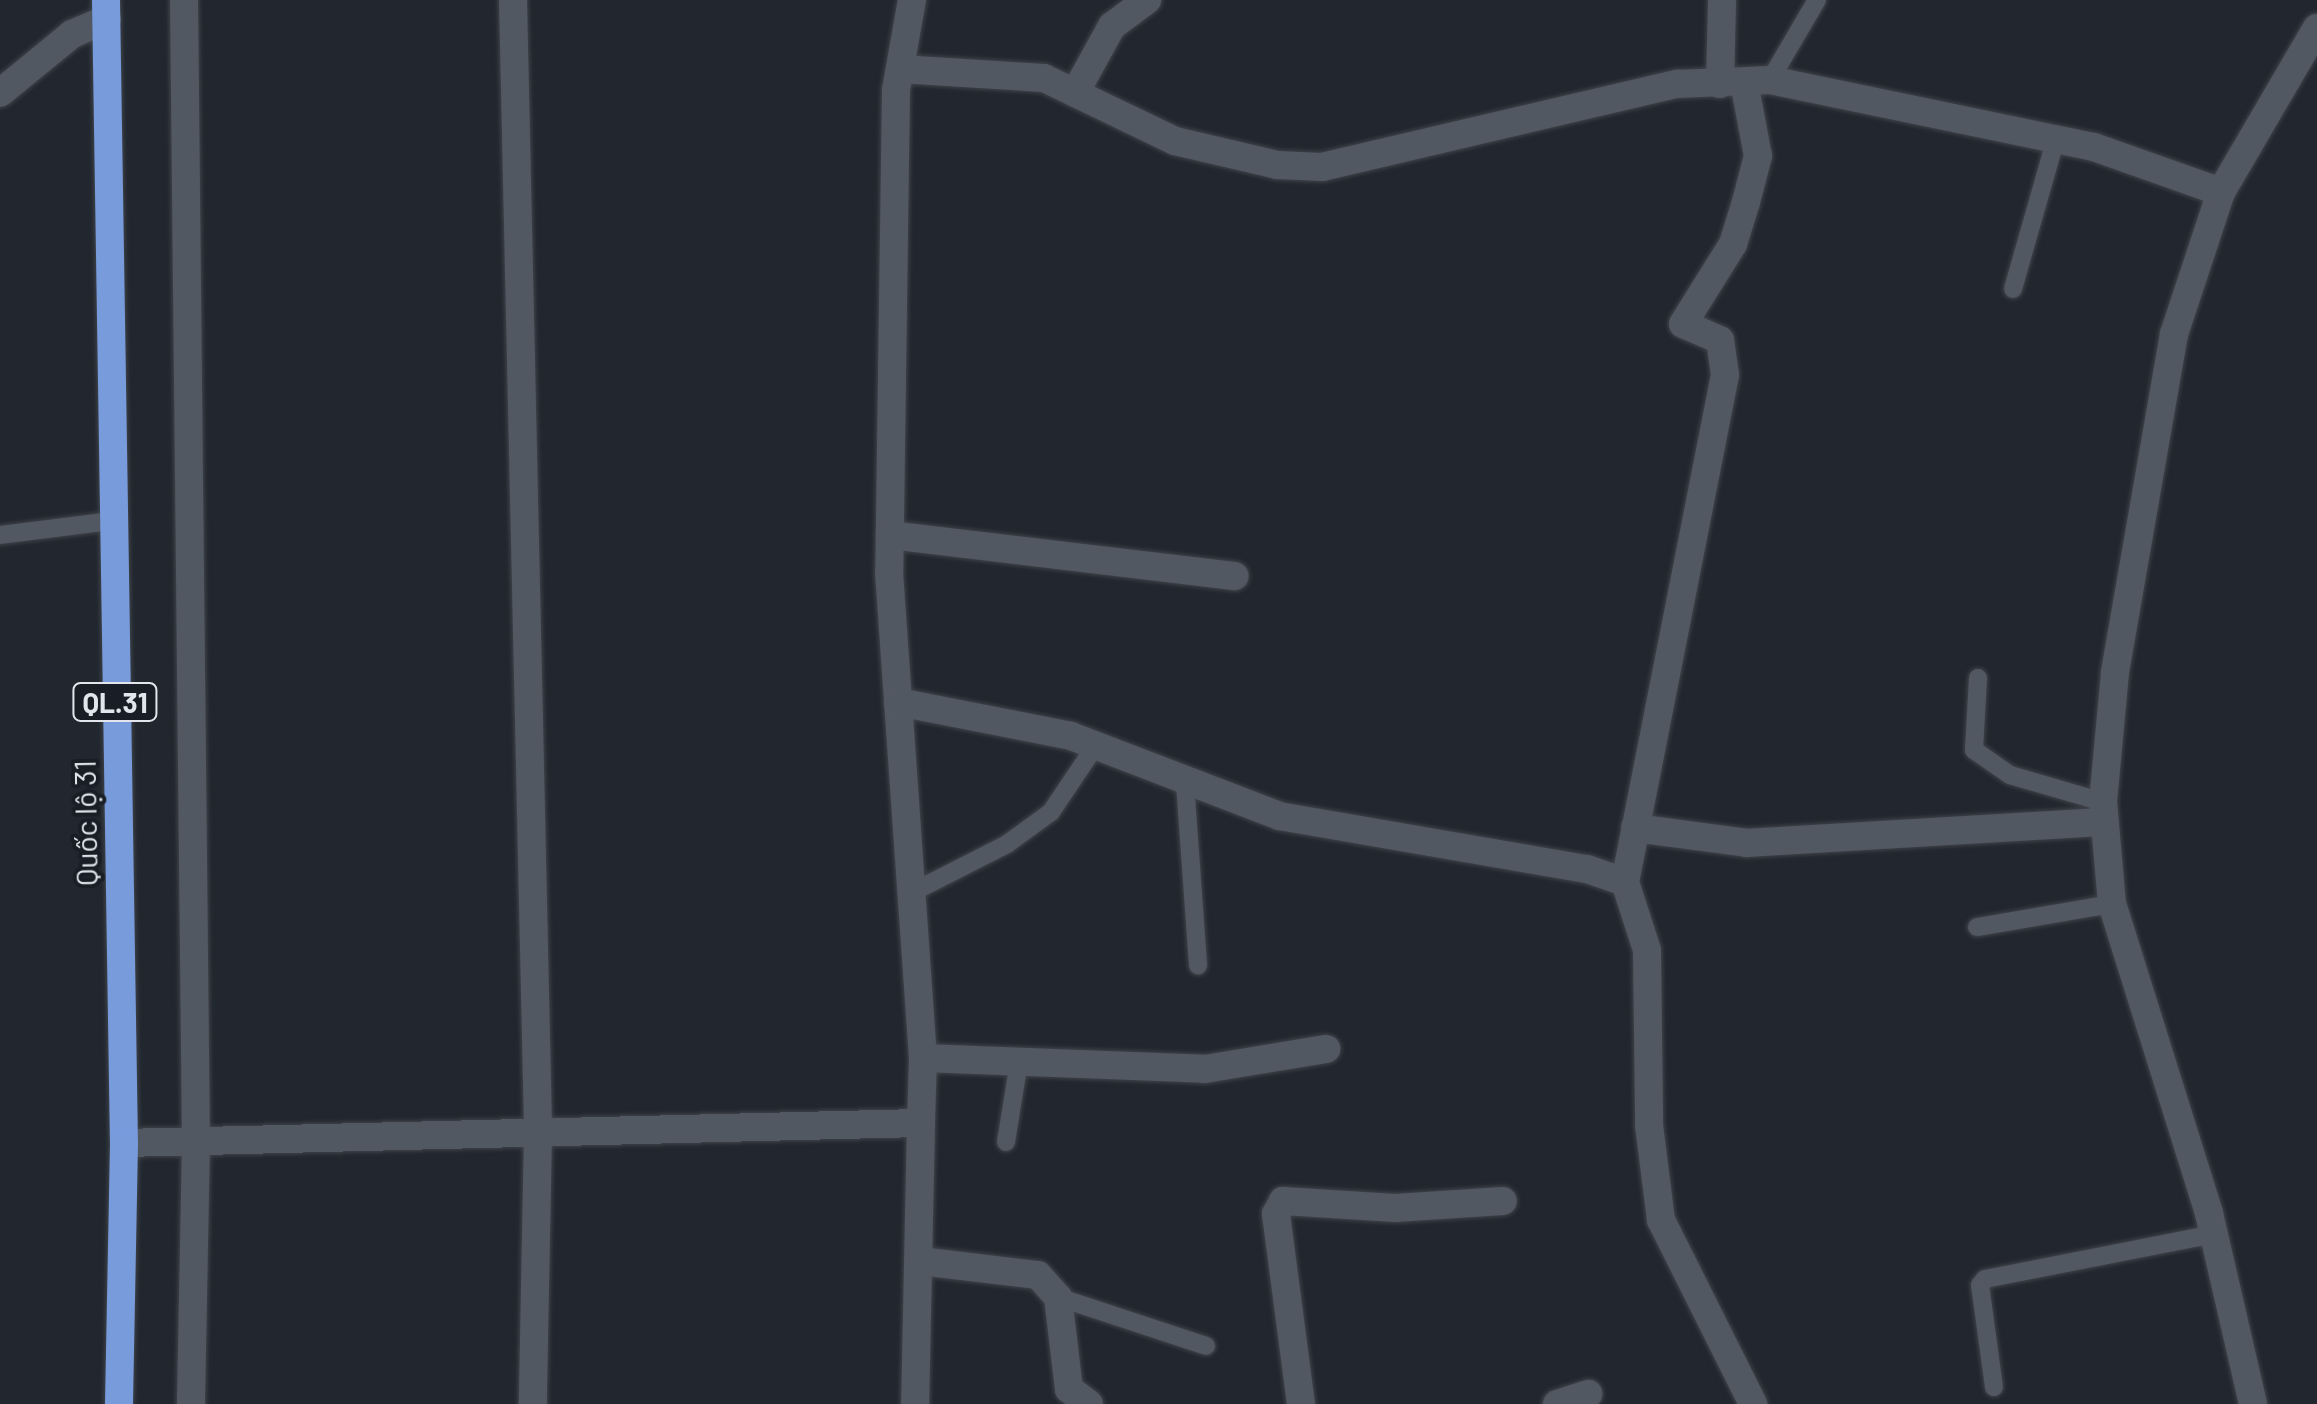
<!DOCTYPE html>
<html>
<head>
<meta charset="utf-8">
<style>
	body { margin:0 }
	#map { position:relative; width:2317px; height:1404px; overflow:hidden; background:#22272f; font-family:Barlow,sans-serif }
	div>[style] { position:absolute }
	.roads { filter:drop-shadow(0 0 2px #3f434a) drop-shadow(0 0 2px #3f434a) }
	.service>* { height:18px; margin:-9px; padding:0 9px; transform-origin:9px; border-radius:9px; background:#525861 }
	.minor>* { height:28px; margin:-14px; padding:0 14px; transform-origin:14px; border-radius:14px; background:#525861 }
	.trunk>* { height:28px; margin:-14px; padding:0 14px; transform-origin:14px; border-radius:14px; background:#789bdc }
	span { translate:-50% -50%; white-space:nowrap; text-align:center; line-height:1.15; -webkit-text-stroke:8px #191d25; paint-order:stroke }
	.shield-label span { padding:2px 8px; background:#191d25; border:2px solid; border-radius:8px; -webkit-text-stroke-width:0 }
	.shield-label { font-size:28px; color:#e2e5eb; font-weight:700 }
	.street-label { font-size:30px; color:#e2e5eb }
</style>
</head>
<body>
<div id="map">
	<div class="roads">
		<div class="service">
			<div style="left:1770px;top:80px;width:93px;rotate:-59.6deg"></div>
			<div style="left:2013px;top:289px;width:157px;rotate:-74.1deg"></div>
			<div style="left:0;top:535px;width:112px;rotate:-7.2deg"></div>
			<div style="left:1978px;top:678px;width:72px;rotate:93.2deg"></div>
			<div style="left:1974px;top:750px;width:44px;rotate:34.8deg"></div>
			<div style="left:2010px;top:775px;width:97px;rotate:16.2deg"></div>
			<div style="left:1185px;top:783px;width:183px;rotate:85.9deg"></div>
			<div style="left:911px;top:893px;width:108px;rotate:-27deg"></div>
			<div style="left:1007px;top:844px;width:54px;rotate:-36deg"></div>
			<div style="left:1051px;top:812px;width:81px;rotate:-56.1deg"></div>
			<div style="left:1977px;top:927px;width:137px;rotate:-9.7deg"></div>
			<div style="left:1006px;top:1142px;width:81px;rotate:-80.8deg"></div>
			<div style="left:1058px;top:1297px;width:156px;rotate:18.3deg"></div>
			<div style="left:1994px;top:1387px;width:103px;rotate:-97.8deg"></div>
			<div style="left:1980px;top:1285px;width:8px;rotate:-50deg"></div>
			<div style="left:1985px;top:1279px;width:233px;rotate:-11.1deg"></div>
		</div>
		<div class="minor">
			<div style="left:184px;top:0;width:1141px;rotate:89.4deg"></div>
			<div style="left:196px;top:1141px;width:263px;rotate:91.1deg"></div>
			<div style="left:513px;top:0;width:1132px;rotate:88.73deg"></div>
			<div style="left:538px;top:1132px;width:272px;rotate:91.1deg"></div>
			<div style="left:912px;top:0;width:91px;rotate:100.1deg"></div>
			<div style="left:896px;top:90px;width:482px;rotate:90.8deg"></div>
			<div style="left:889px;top:572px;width:487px;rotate:86deg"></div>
			<div style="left:923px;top:1058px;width:65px;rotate:91.8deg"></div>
			<div style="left:900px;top:69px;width:144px;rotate:3.6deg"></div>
			<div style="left:1044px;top:78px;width:145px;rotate:25.7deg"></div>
			<div style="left:1175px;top:141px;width:105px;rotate:13.2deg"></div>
			<div style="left:1277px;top:165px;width:45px;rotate:2.5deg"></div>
			<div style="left:1322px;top:167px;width:365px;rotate:-13.2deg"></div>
			<div style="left:1677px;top:84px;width:93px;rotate:-2.5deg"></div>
			<div style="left:1770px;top:80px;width:331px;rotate:11.7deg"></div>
			<div style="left:2094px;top:147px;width:135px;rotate:19.5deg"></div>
			<div style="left:1720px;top:84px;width:84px;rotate:-88.6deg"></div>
			<div style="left:0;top:93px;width:93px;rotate:-39.3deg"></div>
			<div style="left:72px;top:34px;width:38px;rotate:-23deg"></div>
			<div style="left:1075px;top:93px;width:77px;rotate:-61.1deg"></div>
			<div style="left:1112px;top:26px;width:44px;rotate:-36.6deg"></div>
			<div style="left:890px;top:535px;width:347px;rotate:6.8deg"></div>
			<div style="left:898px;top:702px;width:176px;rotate:11.1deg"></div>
			<div style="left:1071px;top:736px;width:223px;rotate:21deg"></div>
			<div style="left:1279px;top:816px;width:313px;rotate:9.8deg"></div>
			<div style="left:1587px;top:869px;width:40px;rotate:18.9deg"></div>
			<div style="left:1625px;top:882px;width:71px;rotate:72.1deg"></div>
			<div style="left:1647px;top:950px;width:175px;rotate:89.3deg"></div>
			<div style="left:1649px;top:1125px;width:96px;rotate:82.8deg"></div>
			<div style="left:1661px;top:1220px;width:206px;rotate:63.4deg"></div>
			<div style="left:1635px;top:828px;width:113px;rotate:7.6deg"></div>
			<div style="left:1747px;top:843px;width:358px;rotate:-3.4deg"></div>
			<div style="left:1625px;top:882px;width:517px;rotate:-78.84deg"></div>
			<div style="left:1725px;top:375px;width:35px;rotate:-98deg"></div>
			<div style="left:1720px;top:340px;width:40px;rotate:-156.6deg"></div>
			<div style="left:1683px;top:324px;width:94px;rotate:-58deg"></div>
			<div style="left:1733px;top:244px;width:44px;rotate:-72.8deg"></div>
			<div style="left:1746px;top:202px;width:48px;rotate:-75.4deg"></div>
			<div style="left:1758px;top:156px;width:75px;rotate:-100.7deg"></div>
			<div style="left:923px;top:1058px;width:282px;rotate:2.2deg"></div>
			<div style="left:1205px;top:1069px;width:123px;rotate:-9.4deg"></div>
			<div style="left:124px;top:1143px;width:797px;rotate:-1.44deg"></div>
			<div style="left:921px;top:1123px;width:281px;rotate:91.2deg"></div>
			<div style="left:920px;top:1261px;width:119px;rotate:6.8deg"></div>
			<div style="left:1038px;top:1275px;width:30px;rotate:48deg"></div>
			<div style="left:1058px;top:1297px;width:93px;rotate:83.2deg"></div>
			<div style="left:1069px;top:1389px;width:25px;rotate:37deg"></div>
			<div style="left:1301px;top:1404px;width:192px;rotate:-97.5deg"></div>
			<div style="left:1276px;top:1214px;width:15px;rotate:-62deg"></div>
			<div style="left:1283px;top:1201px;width:112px;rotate:3.6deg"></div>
			<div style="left:1395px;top:1208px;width:108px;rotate:-3.7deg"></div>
			<div style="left:1557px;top:1404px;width:33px;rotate:-18deg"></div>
			<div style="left:2253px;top:1404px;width:196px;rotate:-103deg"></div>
			<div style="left:2209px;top:1213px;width:324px;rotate:-107.4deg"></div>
			<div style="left:2112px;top:904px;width:102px;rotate:-95deg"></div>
			<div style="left:2103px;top:802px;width:131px;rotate:-84.7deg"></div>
			<div style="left:2115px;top:672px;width:343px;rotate:-80.1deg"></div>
			<div style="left:2174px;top:334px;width:150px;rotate:-71.7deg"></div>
			<div style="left:2221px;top:192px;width:190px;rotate:-59.7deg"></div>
		</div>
		<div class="trunk">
			<div style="left:106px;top:0;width:1143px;rotate:89.1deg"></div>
			<div style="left:124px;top:1143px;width:261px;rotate:91.1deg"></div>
		</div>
	</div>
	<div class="shield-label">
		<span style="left:115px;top:702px">QL.31</span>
	</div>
	<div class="street-label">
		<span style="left:85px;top:823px;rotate:-91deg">Quốc lộ 31</span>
	</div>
</div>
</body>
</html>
